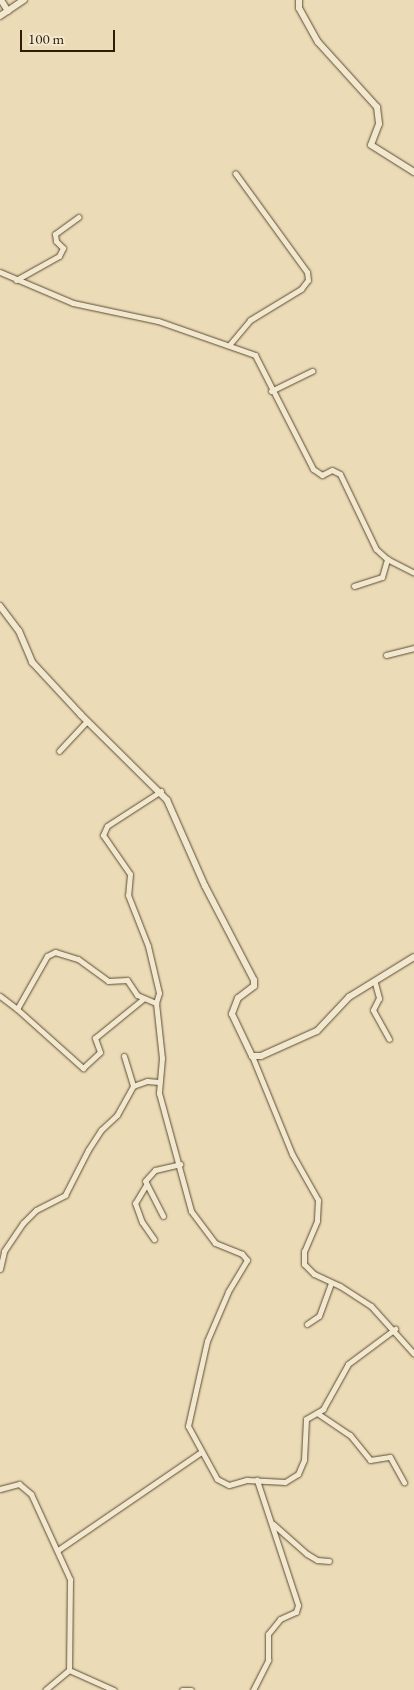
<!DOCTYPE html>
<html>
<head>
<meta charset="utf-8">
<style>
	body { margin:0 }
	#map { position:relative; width:414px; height:1690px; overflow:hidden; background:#ebdbb6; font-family:"EB Garamond",serif }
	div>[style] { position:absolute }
	.roads { filter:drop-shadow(0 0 1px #5c4c32) drop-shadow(0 0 1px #5c4c32) }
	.minor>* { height:5px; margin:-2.5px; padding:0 2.5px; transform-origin:2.5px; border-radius:2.5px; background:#f2e8d0 }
	.tertiary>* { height:6px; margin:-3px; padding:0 3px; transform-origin:3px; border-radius:3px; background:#f2e8d0 }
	span { translate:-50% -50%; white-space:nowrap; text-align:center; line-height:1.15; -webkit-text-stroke:4px #f2e8d0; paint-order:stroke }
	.scale { position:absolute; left:20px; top:30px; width:95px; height:22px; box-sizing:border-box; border:2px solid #2d1d06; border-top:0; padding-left:6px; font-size:15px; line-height:18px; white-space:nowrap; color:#2d1d06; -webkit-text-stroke:4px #f2e8d0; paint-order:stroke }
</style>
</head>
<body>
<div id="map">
	<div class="roads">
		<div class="minor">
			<div style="left:0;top:272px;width:79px;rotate:23deg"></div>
			<div style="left:73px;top:303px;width:87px;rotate:12deg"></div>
			<div style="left:158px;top:321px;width:103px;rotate:19.3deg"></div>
			<div style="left:255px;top:355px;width:128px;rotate:63deg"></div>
			<div style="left:313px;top:469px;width:11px;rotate:34deg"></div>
			<div style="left:322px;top:475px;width:11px;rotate:-27deg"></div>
			<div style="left:332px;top:470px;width:9px;rotate:27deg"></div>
			<div style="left:340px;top:474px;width:83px;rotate:64.4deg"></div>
			<div style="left:376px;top:549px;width:15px;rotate:42deg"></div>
			<div style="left:387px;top:559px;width:30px;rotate:27deg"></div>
			<div style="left:16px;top:280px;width:49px;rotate:-29.2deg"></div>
			<div style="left:59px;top:256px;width:9px;rotate:-63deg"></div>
			<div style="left:63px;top:248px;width:10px;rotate:-135deg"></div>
			<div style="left:56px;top:241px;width:7px;rotate:-98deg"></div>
			<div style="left:55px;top:234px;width:29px;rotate:-36deg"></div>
			<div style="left:230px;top:344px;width:31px;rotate:-50deg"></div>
			<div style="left:250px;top:320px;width:60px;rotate:-31.3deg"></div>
			<div style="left:301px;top:289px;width:11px;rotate:-52deg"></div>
			<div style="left:308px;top:280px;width:8px;rotate:-97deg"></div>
			<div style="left:307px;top:272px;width:122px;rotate:-126deg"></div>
			<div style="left:271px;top:391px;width:46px;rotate:-26deg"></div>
			<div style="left:354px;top:586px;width:29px;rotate:-18deg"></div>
			<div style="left:382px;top:577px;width:19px;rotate:-74deg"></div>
			<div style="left:386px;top:655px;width:29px;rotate:-14deg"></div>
			<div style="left:59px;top:751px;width:41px;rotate:-47deg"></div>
			<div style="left:161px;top:791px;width:64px;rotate:147.1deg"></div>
			<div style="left:107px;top:826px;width:10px;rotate:114deg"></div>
			<div style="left:103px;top:835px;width:47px;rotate:55.3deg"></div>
			<div style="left:130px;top:874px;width:21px;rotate:95deg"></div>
			<div style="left:128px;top:895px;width:55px;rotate:68.6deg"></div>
			<div style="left:148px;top:946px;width:48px;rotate:76.8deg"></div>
			<div style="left:159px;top:993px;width:10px;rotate:107deg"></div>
			<div style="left:156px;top:1003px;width:55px;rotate:83.8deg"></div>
			<div style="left:162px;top:1058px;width:35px;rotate:95deg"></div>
			<div style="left:159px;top:1093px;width:122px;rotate:74.8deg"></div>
			<div style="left:191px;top:1211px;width:40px;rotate:53deg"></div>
			<div style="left:215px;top:1243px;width:29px;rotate:22deg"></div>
			<div style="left:242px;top:1254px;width:8px;rotate:50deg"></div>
			<div style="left:247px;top:1260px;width:37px;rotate:121deg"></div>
			<div style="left:228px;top:1292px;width:53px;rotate:113.2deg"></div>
			<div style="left:207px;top:1341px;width:87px;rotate:102.6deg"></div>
			<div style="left:188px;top:1426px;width:60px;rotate:61.3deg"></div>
			<div style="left:217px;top:1479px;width:13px;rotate:27deg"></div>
			<div style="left:229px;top:1485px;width:19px;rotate:-16deg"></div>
			<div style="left:247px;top:1480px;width:38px;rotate:3deg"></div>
			<div style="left:285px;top:1482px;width:15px;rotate:-32deg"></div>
			<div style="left:298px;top:1474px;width:15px;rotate:-67deg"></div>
			<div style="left:304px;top:1460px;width:41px;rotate:-87.2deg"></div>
			<div style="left:306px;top:1419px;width:20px;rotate:-30deg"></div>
			<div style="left:323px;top:1409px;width:51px;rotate:-60.9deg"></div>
			<div style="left:348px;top:1364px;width:59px;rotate:-36.7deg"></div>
			<div style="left:375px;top:983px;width:16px;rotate:75deg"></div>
			<div style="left:379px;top:998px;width:13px;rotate:117deg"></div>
			<div style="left:373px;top:1010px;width:33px;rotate:61deg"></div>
			<div style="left:0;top:996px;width:21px;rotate:37deg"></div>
			<div style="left:17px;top:1009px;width:61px;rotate:-60.5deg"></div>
			<div style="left:47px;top:956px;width:9px;rotate:-27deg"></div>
			<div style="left:55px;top:952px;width:24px;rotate:17deg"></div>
			<div style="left:78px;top:959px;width:37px;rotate:36deg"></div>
			<div style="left:108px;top:981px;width:19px;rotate:-3deg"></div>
			<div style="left:127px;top:980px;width:18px;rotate:56deg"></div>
			<div style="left:137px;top:995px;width:21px;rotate:23deg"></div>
			<div style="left:17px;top:1009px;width:89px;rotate:41.8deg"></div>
			<div style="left:83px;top:1068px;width:23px;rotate:-43deg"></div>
			<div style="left:100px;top:1052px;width:15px;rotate:-110deg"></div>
			<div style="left:95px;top:1038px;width:62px;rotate:-39.1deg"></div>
			<div style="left:124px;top:1056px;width:31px;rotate:73deg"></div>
			<div style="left:252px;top:1056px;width:106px;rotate:67.8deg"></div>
			<div style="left:292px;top:1154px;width:53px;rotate:60.5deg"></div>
			<div style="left:318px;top:1200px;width:21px;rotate:93deg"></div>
			<div style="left:317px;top:1221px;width:33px;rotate:113deg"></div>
			<div style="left:304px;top:1251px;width:13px;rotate:90deg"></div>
			<div style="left:304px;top:1264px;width:14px;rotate:45deg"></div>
			<div style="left:314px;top:1274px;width:29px;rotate:25deg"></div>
			<div style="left:340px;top:1286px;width:37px;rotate:33deg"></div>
			<div style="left:371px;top:1306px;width:64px;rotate:48.1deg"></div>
			<div style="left:146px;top:1185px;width:21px;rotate:121deg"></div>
			<div style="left:135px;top:1203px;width:20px;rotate:70deg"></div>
			<div style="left:142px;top:1222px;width:21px;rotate:55deg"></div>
			<div style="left:163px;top:1216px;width:39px;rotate:-117deg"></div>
			<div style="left:145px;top:1181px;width:15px;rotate:-48deg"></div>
			<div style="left:155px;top:1170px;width:26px;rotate:-13deg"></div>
			<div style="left:0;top:1269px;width:18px;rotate:-77deg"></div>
			<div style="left:4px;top:1251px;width:34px;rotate:-56deg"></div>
			<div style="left:23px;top:1223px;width:18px;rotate:-45deg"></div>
			<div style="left:36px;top:1210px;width:33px;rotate:-27deg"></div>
			<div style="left:65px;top:1195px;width:51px;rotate:-62.9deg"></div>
			<div style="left:88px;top:1150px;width:24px;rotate:-57deg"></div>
			<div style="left:101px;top:1130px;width:22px;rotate:-43deg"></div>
			<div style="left:117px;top:1115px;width:33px;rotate:-61deg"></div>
			<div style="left:133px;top:1086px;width:15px;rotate:-20deg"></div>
			<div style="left:147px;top:1081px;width:12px;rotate:5deg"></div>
			<div style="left:307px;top:1324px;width:14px;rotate:-34deg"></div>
			<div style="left:319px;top:1316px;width:35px;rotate:-70deg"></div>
			<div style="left:317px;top:1413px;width:40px;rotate:34deg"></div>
			<div style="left:350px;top:1435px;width:32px;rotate:51deg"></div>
			<div style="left:370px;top:1460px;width:20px;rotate:-9deg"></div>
			<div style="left:390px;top:1457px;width:29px;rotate:61deg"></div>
			<div style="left:0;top:1489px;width:20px;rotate:-15deg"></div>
			<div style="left:19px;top:1484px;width:16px;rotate:40deg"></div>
			<div style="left:31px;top:1494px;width:94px;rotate:65.4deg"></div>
			<div style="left:70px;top:1579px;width:91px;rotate:90.6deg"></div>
			<div style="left:69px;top:1670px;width:31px;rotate:140deg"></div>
			<div style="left:273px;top:1524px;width:45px;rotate:41.4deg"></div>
			<div style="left:307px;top:1554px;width:12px;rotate:31deg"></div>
			<div style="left:317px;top:1560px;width:12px;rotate:5deg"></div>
			<div style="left:58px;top:1550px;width:173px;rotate:-34.4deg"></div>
			<div style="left:69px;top:1670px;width:49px;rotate:24deg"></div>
			<div style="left:182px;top:1690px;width:9px"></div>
			<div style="left:253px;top:1690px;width:34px;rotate:-63deg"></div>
			<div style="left:268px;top:1660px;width:26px;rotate:-90deg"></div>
			<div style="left:268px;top:1634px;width:19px;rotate:-51deg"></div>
			<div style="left:280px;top:1619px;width:17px;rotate:-24deg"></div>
			<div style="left:296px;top:1612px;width:7px;rotate:-74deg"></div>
			<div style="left:298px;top:1605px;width:132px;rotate:-108.2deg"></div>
		</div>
		<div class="tertiary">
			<div style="left:1px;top:0;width:13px;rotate:58deg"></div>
			<div style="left:299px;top:0;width:8px;rotate:90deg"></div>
			<div style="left:299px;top:8px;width:39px;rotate:61deg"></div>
			<div style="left:318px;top:42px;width:88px;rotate:47.8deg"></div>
			<div style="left:377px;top:107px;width:17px;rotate:83deg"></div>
			<div style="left:379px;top:124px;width:22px;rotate:111deg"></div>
			<div style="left:371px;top:145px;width:51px;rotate:32.1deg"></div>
			<div style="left:0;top:16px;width:29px;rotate:-34deg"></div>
			<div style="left:0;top:606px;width:31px;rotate:53deg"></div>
			<div style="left:19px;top:631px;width:34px;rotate:67deg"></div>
			<div style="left:32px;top:662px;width:72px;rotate:47.2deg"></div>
			<div style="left:81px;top:715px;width:121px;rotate:44.7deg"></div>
			<div style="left:167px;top:800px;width:94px;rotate:66.2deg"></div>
			<div style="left:205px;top:886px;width:106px;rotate:62.5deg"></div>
			<div style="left:254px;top:980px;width:6px;rotate:90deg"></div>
			<div style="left:254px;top:986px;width:20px;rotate:143deg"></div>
			<div style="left:238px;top:998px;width:17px;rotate:111deg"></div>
			<div style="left:232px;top:1014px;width:47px;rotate:64.5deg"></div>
			<div style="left:252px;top:1056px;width:9px"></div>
			<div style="left:261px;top:1056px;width:61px;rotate:-24.1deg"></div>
			<div style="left:317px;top:1031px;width:47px;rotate:-46.7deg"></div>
			<div style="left:349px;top:997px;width:76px;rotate:-31.6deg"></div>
		</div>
	</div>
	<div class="scale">100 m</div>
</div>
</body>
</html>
